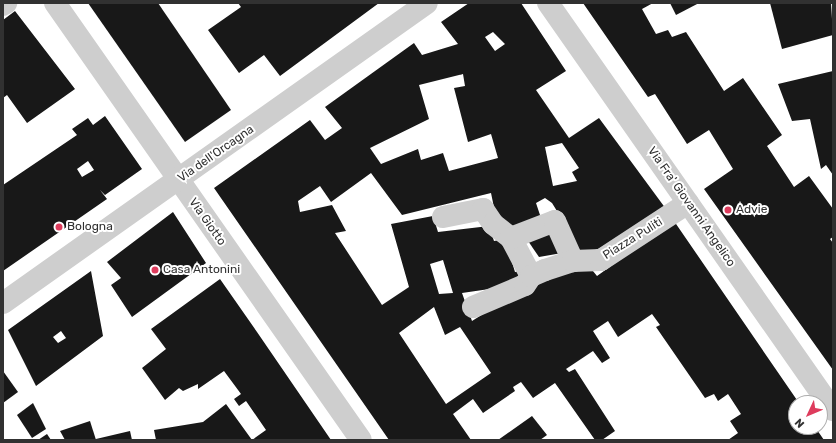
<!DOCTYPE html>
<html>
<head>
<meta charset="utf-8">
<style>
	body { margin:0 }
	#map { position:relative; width:836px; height:443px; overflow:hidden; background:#fff; font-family:Rubik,sans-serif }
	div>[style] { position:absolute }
	.building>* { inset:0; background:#181818 }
	.minor>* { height:22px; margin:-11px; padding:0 11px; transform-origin:11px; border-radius:11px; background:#cecece }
	.dots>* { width:11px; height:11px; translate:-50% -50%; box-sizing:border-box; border:2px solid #fff; border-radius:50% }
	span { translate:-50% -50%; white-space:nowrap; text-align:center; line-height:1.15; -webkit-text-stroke:4px #fff; paint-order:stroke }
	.street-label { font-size:12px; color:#313131 }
	.poi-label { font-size:12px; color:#313131 }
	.left { translate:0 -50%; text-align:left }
	.frame { position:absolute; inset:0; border:4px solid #313131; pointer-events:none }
	.north { position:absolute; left:788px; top:395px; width:40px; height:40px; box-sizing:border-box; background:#fff; border:1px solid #adadad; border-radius:50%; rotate:226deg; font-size:11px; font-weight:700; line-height:16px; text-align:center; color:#313131 }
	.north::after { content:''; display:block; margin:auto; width:14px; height:18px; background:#de3c5d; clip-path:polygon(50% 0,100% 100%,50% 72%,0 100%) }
</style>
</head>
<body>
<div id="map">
	<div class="building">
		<div style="clip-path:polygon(88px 3px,158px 3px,231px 110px,185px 142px)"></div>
		<div style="clip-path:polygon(238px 3px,379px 3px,280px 76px,264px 55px,239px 73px,208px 30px,241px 7px)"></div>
		<div style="clip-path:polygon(evenodd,469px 3px,521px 3px,566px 71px,536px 90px,569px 138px,599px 118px,666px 209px,614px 244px,579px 255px,573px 237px,552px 203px,545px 198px,536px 203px,542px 221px,507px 232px,497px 222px,491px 193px,402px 215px,371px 173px,331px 202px,320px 186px,298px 201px,300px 212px,332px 205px,346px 231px,335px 233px,382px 305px,409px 287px,391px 224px,433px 216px,438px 232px,489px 226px,494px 241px,505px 239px,515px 272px,521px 271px,523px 284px,462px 293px,472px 321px,543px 276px,588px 265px,597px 276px,674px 221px,799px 403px,796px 403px,796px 427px,815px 427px,824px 440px,728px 440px,738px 433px,730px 421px,741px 414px,728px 394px,718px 401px,714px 394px,705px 398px,656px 327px,660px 325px,652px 314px,618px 337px,608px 321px,593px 331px,610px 358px,602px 363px,593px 351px,566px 369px,569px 372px,575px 369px,615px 431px,602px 440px,595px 440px,555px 383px,533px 398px,521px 382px,513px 387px,515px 391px,483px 413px,473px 399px,453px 414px,471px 440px,389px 440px,214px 188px,310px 120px,325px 140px,342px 128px,325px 107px,414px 43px,422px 55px,458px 44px,441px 22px,469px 3px,493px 32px,505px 44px,495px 51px,485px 37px,493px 32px,469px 3px,463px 74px,465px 86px,454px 88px,468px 142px,491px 134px,498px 158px,449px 171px,443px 153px,421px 160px,418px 149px,381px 164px,370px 148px,429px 119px,419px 85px,463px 74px,469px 3px,562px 143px,579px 168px,572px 172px,577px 181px,553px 186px,545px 147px,562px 143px,469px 3px,443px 260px,453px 293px,439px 294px,430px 264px,443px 260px,469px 3px,434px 307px,445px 335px,460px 327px,491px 373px,446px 404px,399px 333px,434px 307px)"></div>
		<div style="clip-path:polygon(583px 3px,653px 3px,642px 9px,656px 34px,668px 30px,672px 37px,686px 32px,724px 91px,743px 78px,782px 135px,767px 146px,794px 187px,809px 176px,833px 209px,833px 237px,830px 239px,833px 243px,833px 370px,704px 189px,733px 169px,709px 130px,687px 144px,655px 94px,648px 97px)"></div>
		<div style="clip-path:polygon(670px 3px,699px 3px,676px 15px)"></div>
		<div style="clip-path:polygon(770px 3px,831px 3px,833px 35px,782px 49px)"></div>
		<div style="clip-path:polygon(15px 11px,75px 89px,27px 123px,7px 95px,3px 98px,3px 20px)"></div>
		<div style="clip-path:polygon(833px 71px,833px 175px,826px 165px,821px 169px,810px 119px,792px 121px,778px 84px)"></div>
		<div style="clip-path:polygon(evenodd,105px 116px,142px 169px,105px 195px,100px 190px,107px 199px,3px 271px,3px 185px,77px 135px,72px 129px,88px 118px,93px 125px,105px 116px,88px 161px,94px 170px,82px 177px,77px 169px,88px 161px)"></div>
		<div style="clip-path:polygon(173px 212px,206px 263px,132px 317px,111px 285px,121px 278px,107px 262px)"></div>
		<div style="clip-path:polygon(552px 231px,562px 253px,539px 257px,526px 238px)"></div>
		<div style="clip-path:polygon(evenodd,91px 271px,103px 336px,36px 386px,8px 330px,91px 271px,61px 331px,66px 338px,58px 343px,53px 337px,61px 331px)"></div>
		<div style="clip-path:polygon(220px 279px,257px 332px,331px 440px,156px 440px,154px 430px,203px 422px,226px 404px,252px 440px,266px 430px,246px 401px,239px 406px,234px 399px,241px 394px,224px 371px,198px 389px,198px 384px,183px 391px,179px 388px,165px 400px,142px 368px,166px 349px,151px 329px)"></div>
		<div style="clip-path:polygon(3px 371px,18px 392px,3px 403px)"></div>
		<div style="clip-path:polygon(33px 403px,46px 429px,32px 438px,17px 415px)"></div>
		<div style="clip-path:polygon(532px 416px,547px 435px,540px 440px,498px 440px)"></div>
		<div style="clip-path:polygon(90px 421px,96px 440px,65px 440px,60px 431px)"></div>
		<div style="clip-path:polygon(130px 431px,132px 440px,96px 440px,96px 439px)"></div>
		<div style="clip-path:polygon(47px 434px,51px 440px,38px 440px)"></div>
	</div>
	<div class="minor">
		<div style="left:55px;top:3px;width:533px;rotate:55deg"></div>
		<div style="left:548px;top:3px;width:497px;rotate:55deg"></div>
		<div style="left:3px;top:5px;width:4px;rotate:-34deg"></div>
		<div style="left:443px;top:217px;width:41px;rotate:-11.3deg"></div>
		<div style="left:483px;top:209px;width:18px;rotate:56deg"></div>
		<div style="left:493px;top:224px;width:23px;rotate:38deg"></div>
		<div style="left:511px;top:238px;width:43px;rotate:62.2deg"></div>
		<div style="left:511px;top:238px;width:47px;rotate:-21.1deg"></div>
		<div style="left:555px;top:221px;width:44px;rotate:65.8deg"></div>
		<div style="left:3px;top:303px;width:519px;rotate:-35.28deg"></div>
		<div style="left:473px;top:307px;width:56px;rotate:-22.9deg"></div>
		<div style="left:525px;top:285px;width:11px;rotate:-56deg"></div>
		<div style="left:531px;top:276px;width:15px;rotate:-23deg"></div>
		<div style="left:545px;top:270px;width:29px;rotate:-18deg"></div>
		<div style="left:573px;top:261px;width:28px;rotate:-2deg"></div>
		<div style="left:601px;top:260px;width:104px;rotate:-33.2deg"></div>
	</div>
	<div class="dots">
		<div style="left:728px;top:210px;background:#de3c5d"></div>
		<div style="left:59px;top:227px;background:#de3c5d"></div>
		<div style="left:155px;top:270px;background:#de3c5d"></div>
	</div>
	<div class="street-label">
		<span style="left:216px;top:154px;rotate:-35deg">Via dell'Orcagna</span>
		<span style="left:691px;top:207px;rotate:55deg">Via Fra' Giovanni Angelico</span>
		<span style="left:207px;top:222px;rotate:55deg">Via Giotto</span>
		<span style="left:633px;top:239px;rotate:-32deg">Piazza Puliti</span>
	</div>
	<div class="poi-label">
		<span class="left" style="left:736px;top:210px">Advie</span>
		<span class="left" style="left:67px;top:227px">Bologna</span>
		<span class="left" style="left:163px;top:270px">Casa Antonini</span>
	</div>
	<div class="frame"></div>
	<div class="north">N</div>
</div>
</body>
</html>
